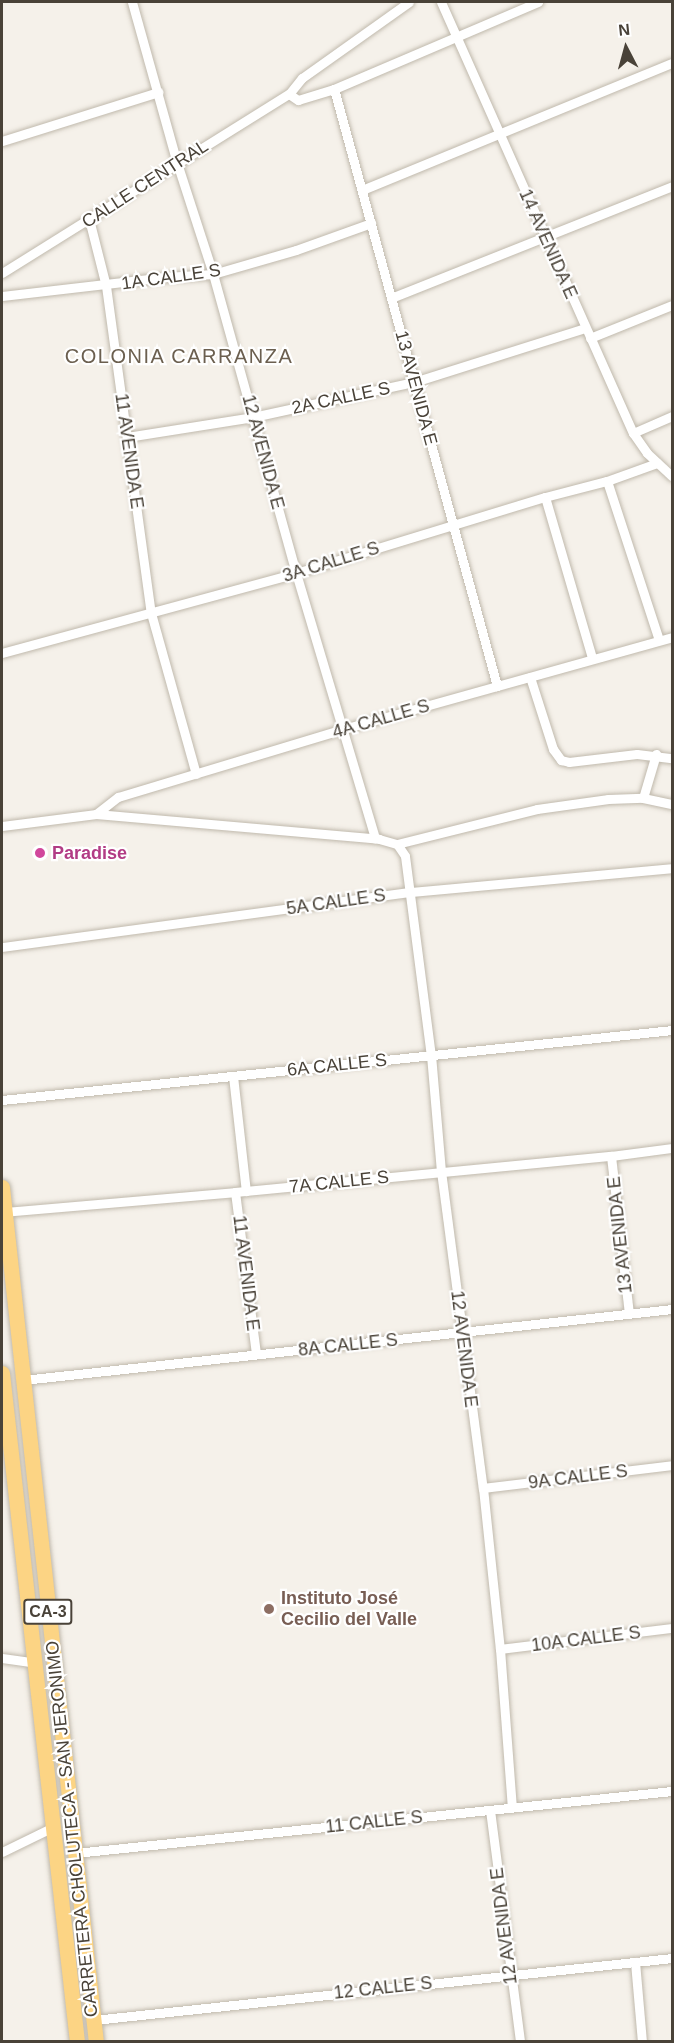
<!DOCTYPE html>
<html>
<head>
<meta charset="utf-8">
<style>
	body { margin:0 }
	#map { position:relative; width:674px; height:2043px; overflow:hidden; background:#f5f1ea; font-family:Arial,sans-serif }
	div>[style] { position:absolute }
	.roads { filter:drop-shadow(0 0 2px #c0b9ac) drop-shadow(0 0 2px #c0b9ac) }
	.minor>* { height:9px; margin:-4.5px; padding:0 4.5px; transform-origin:4.5px; border-radius:4.5px; background:#fff }
	.trunk>* { height:15px; margin:-7.5px; padding:0 7.5px; transform-origin:7.5px; border-radius:7.5px; background:#fcd484 }
	.dots>* { width:16px; height:16px; translate:-50% -50%; box-sizing:border-box; border:3px solid #fff; border-radius:50% }
	span { translate:-50% -50%; white-space:nowrap; text-align:center; line-height:1.15; -webkit-text-stroke:4.5px #fff; paint-order:stroke }
	.shield-label span { padding:2px 4px; background:#fff; border:2px solid; border-radius:4px; -webkit-text-stroke-width:0 }
	.shield-label { font-size:16px; color:#494238; font-weight:700 }
	.street-label { font-size:18px; color:#494238 }
	.hotel-label { font-size:18px; color:#b23c85; font-weight:700 }
	.left { translate:0 -50%; text-align:left }
	.education-label { font-size:18px; color:#785e54; font-weight:700 }
	.neighbourhood-label { font-size:20px; color:#6b5f4f; letter-spacing:1.5px }
	.frame { position:absolute; inset:0; border:3px solid #494238; pointer-events:none }
	.north { position:absolute; left:596px; top:18px; width:60px; height:60px; -webkit-text-stroke:4px #fff; paint-order:stroke; rotate:354deg; font-size:16px; font-weight:700; line-height:24px; text-align:center; color:#494238 }
	.north::after { content:''; display:block; margin:auto; width:21px; height:27px; background:#494238; clip-path:polygon(50% 0,100% 100%,50% 72%,0 100%) }
</style>
</head>
<body>
<div id="map">
	<div class="roads">
		<div class="minor">
			<div style="left:132px;top:2px;width:167px;rotate:74.4deg"></div>
			<div style="left:177px;top:163px;width:117px;rotate:72deg"></div>
			<div style="left:213px;top:274px;width:310px;rotate:74.5deg"></div>
			<div style="left:296px;top:573px;width:277px;rotate:73.4deg"></div>
			<div style="left:441px;top:2px;width:472px;rotate:66deg"></div>
			<div style="left:633px;top:433px;width:24px;rotate:55deg"></div>
			<div style="left:647px;top:453px;width:34px;rotate:43deg"></div>
			<div style="left:334px;top:89px;width:619px;rotate:74.73deg"></div>
			<div style="left:289px;top:94px;width:11px;rotate:34deg"></div>
			<div style="left:298px;top:100px;width:38px;rotate:-17deg"></div>
			<div style="left:334px;top:89px;width:222px;rotate:-23.1deg"></div>
			<div style="left:2px;top:141px;width:164px;rotate:-17.4deg"></div>
			<div style="left:362px;top:190px;width:335px;rotate:-22.3deg"></div>
			<div style="left:89px;top:219px;width:69px;rotate:75.8deg"></div>
			<div style="left:106px;top:286px;width:330px;rotate:82.2deg"></div>
			<div style="left:151px;top:613px;width:167px;rotate:74.4deg"></div>
			<div style="left:2px;top:273px;width:338px;rotate:-32deg"></div>
			<div style="left:289px;top:94px;width:21px;rotate:-51deg"></div>
			<div style="left:302px;top:78px;width:131px;rotate:-35.4deg"></div>
			<div style="left:2px;top:296px;width:165px;rotate:-6.6deg"></div>
			<div style="left:166px;top:277px;width:47px;rotate:-3.7deg"></div>
			<div style="left:213px;top:274px;width:86px;rotate:-16.1deg"></div>
			<div style="left:296px;top:250px;width:80px;rotate:-19.8deg"></div>
			<div style="left:391px;top:298px;width:302px;rotate:-21.7deg"></div>
			<div style="left:590px;top:338px;width:88px;rotate:-21.9deg"></div>
			<div style="left:633px;top:433px;width:43px;rotate:-23.6deg"></div>
			<div style="left:127px;top:437px;width:128px;rotate:-9deg"></div>
			<div style="left:253px;top:417px;width:165px;rotate:-12.3deg"></div>
			<div style="left:414px;top:382px;width:179px;rotate:-17.5deg"></div>
			<div style="left:607px;top:481px;width:167px;rotate:71.9deg"></div>
			<div style="left:545px;top:497px;width:168px;rotate:73.7deg"></div>
			<div style="left:2px;top:653px;width:305px;rotate:-15.2deg"></div>
			<div style="left:296px;top:573px;width:260px;rotate:-17deg"></div>
			<div style="left:545px;top:497px;width:64px;rotate:-14.5deg"></div>
			<div style="left:607px;top:481px;width:53px;rotate:-19.8deg"></div>
			<div style="left:530px;top:677px;width:76px;rotate:72.3deg"></div>
			<div style="left:553px;top:749px;width:14px;rotate:54deg"></div>
			<div style="left:561px;top:760px;width:8px;rotate:14deg"></div>
			<div style="left:569px;top:762px;width:68px;rotate:-6.7deg"></div>
			<div style="left:637px;top:754px;width:35px;rotate:7deg"></div>
			<div style="left:643px;top:798px;width:46px;rotate:-73.5deg"></div>
			<div style="left:96px;top:814px;width:284px;rotate:5deg"></div>
			<div style="left:379px;top:839px;width:19px;rotate:16deg"></div>
			<div style="left:397px;top:844px;width:14px;rotate:56deg"></div>
			<div style="left:405px;top:856px;width:201px;rotate:82.6deg"></div>
			<div style="left:431px;top:1055px;width:116px;rotate:85.1deg"></div>
			<div style="left:441px;top:1171px;width:320px;rotate:82.5deg"></div>
			<div style="left:483px;top:1488px;width:162px;rotate:84deg"></div>
			<div style="left:500px;top:1649px;width:159px;rotate:85.7deg"></div>
			<div style="left:2px;top:826px;width:95px;rotate:-7.3deg"></div>
			<div style="left:96px;top:814px;width:28px;rotate:-38deg"></div>
			<div style="left:118px;top:797px;width:235px;rotate:-16.8deg"></div>
			<div style="left:343px;top:729px;width:342px;rotate:-15.6deg"></div>
			<div style="left:397px;top:844px;width:144px;rotate:-14deg"></div>
			<div style="left:537px;top:809px;width:72px;rotate:-8deg"></div>
			<div style="left:608px;top:799px;width:35px;rotate:-2deg"></div>
			<div style="left:643px;top:798px;width:30px;rotate:12deg"></div>
			<div style="left:2px;top:947px;width:412px;rotate:-7.7deg"></div>
			<div style="left:410px;top:892px;width:263px;rotate:-5.2deg"></div>
			<div style="left:233px;top:1076px;width:116px;rotate:83.6deg"></div>
			<div style="left:2px;top:1100px;width:674px;rotate:-5.96deg"></div>
			<div style="left:611px;top:1156px;width:158px;rotate:83.5deg"></div>
			<div style="left:235px;top:1192px;width:163px;rotate:82.6deg"></div>
			<div style="left:4px;top:1212px;width:232px;rotate:-4.9deg"></div>
			<div style="left:235px;top:1192px;width:378px;rotate:-5.5deg"></div>
			<div style="left:611px;top:1156px;width:62px;rotate:-7.5deg"></div>
			<div style="left:23px;top:1380px;width:653px;rotate:-6.24deg"></div>
			<div style="left:483px;top:1488px;width:190px;rotate:-6.9deg"></div>
			<div style="left:500px;top:1649px;width:173px;rotate:-7deg"></div>
			<div style="left:2px;top:1658px;width:34px;rotate:8deg"></div>
			<div style="left:490px;top:1810px;width:234px;rotate:82.6deg"></div>
			<div style="left:2px;top:1852px;width:57px;rotate:-26.1deg"></div>
			<div style="left:75px;top:1853px;width:600px;rotate:-5.93deg"></div>
			<div style="left:635px;top:1962px;width:80px;rotate:85deg"></div>
			<div style="left:94px;top:2020px;width:581px;rotate:-6.12deg"></div>
		</div>
		<div class="trunk">
			<div style="left:2px;top:1187px;width:860px;rotate:83.73deg"></div>
			<div style="left:2px;top:1373px;width:673px;rotate:83.6deg"></div>
		</div>
	</div>
	<div class="dots">
		<div style="left:40px;top:853px;background:#d1479c"></div>
		<div style="left:269px;top:1609px;background:#8d6e63"></div>
	</div>
	<div class="shield-label">
		<span style="left:48px;top:1612px">CA-3</span>
	</div>
	<div class="street-label">
		<span style="left:145px;top:184px;rotate:-33deg">CALLE CENTRAL</span>
		<span style="left:548px;top:244px;rotate:66deg">14 AVENIDA E</span>
		<span style="left:171px;top:277px;rotate:-8deg">1A CALLE S</span>
		<span style="left:416px;top:388px;rotate:75deg">13 AVENIDA E</span>
		<span style="left:341px;top:398px;rotate:-12deg">2A CALLE S</span>
		<span style="left:129px;top:451px;rotate:82deg">11 AVENIDA E</span>
		<span style="left:263px;top:452px;rotate:75deg">12 AVENIDA E</span>
		<span style="left:331px;top:562px;rotate:-17deg">3A CALLE S</span>
		<span style="left:381px;top:719px;rotate:-16deg">4A CALLE S</span>
		<span style="left:336px;top:902px;rotate:-8deg">5A CALLE S</span>
		<span style="left:337px;top:1065px;rotate:-6deg">6A CALLE S</span>
		<span style="left:339px;top:1182px;rotate:-6deg">7A CALLE S</span>
		<span style="left:620px;top:1235px;rotate:-96deg">13 AVENIDA E</span>
		<span style="left:246px;top:1273px;rotate:83deg">11 AVENIDA E</span>
		<span style="left:348px;top:1345px;rotate:-6deg">8A CALLE S</span>
		<span style="left:464px;top:1349px;rotate:83deg">12 AVENIDA E</span>
		<span style="left:578px;top:1477px;rotate:-7deg">9A CALLE S</span>
		<span style="left:586px;top:1639px;rotate:-7deg">10A CALLE S</span>
		<span style="left:374px;top:1822px;rotate:-6deg">11 CALLE S</span>
		<span style="left:72px;top:1829px;rotate:-96deg">CARRETERA CHOLUTECA - SAN JERONIMO</span>
		<span style="left:504px;top:1926px;rotate:-97deg">12 AVENIDA E</span>
		<span style="left:383px;top:1988px;rotate:-6deg">12 CALLE S</span>
	</div>
	<div class="hotel-label">
		<span class="left" style="left:52px;top:853px">Paradise</span>
	</div>
	<div class="education-label">
		<span class="left" style="left:281px;top:1609px">Instituto José<br>Cecilio del Valle</span>
	</div>
	<div class="neighbourhood-label">
		<span style="left:179px;top:356px">COLONIA CARRANZA</span>
	</div>
	<div class="frame"></div>
	<div class="north">N</div>
</div>
</body>
</html>
